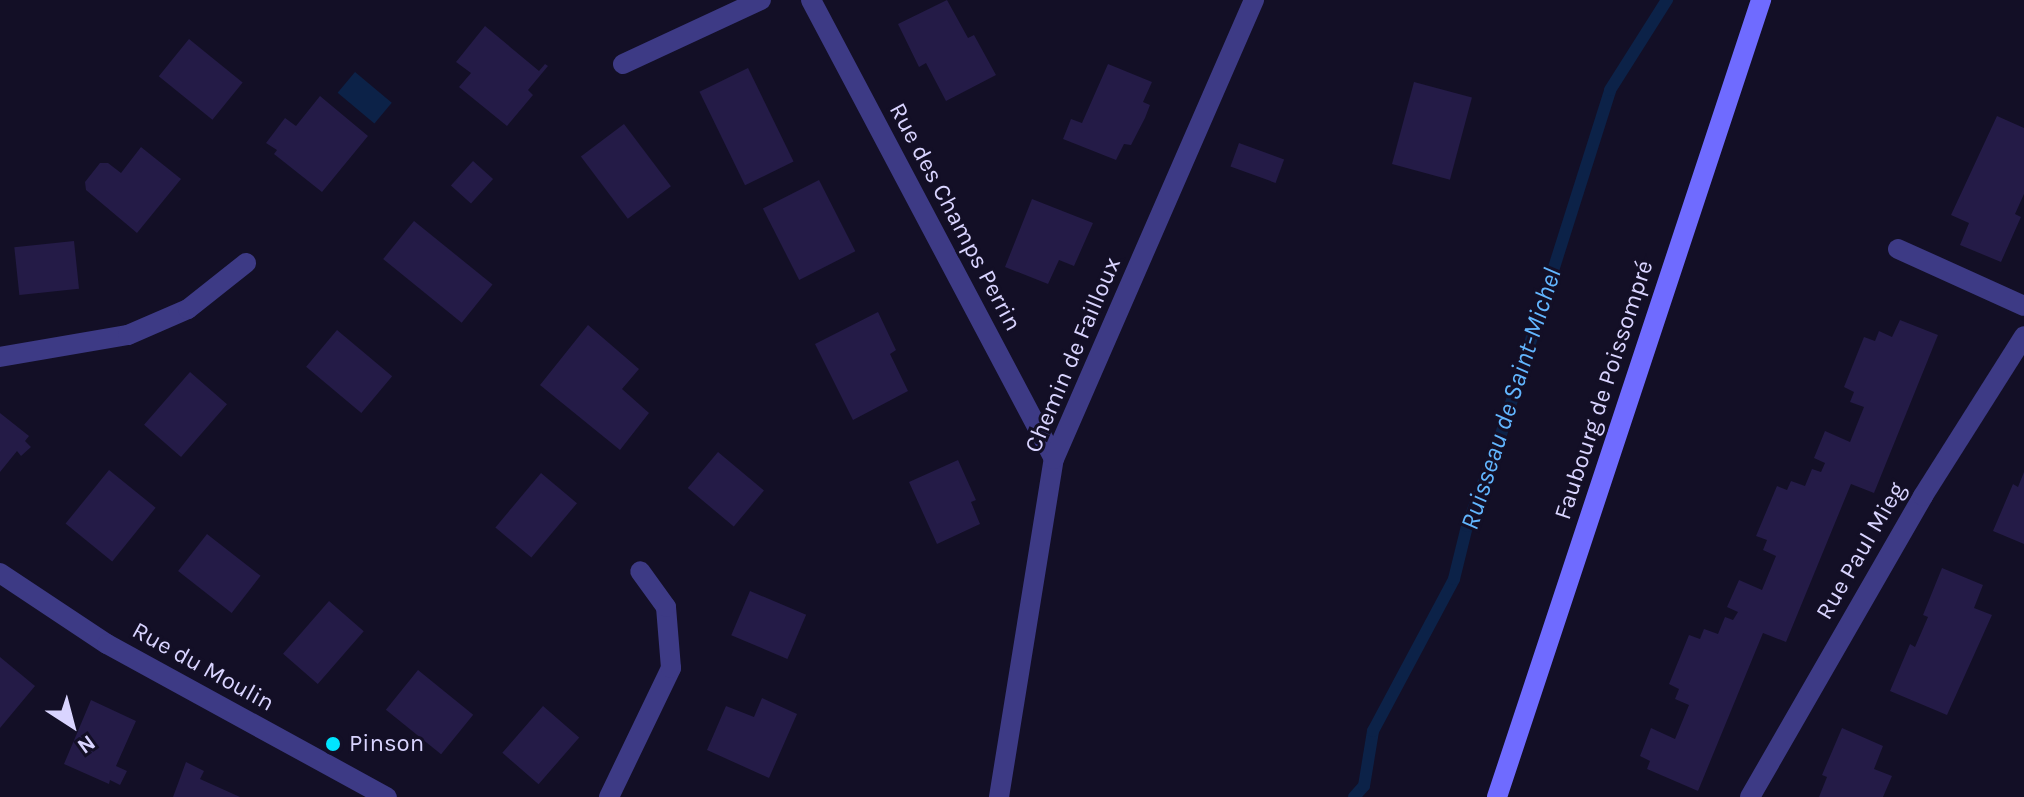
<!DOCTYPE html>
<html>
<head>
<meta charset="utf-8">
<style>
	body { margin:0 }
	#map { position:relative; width:2024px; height:797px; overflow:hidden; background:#130f26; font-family:Karla,sans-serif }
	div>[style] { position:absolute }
	.water>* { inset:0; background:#0c2248; transform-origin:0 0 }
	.stream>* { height:12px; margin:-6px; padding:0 6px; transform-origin:6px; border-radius:6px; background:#0c2248 }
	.building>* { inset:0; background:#241b47; transform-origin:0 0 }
	.service>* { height:20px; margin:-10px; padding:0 10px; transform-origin:10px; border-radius:10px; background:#3d3a85 }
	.minor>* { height:20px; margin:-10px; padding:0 10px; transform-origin:10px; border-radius:10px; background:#3d3a85 }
	.secondary>* { height:20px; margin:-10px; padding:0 10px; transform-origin:10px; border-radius:10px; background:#6f6bff }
	.dots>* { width:22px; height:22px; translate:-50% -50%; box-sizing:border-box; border:4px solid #130f26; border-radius:50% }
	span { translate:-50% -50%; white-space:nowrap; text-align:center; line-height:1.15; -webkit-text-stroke:6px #130f26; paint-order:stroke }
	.street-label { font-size:24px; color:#d9d4ff }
	.poi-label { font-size:24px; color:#d9d4ff }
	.left { translate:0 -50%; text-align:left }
	.water-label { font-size:26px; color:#62b6ff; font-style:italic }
	.north { position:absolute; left:32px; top:685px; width:80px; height:80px; -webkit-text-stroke:6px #130f26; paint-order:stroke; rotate:144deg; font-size:22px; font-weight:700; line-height:32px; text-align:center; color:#d9d4ff }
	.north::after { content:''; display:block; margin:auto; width:28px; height:36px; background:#d9d4ff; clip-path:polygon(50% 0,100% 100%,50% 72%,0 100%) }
</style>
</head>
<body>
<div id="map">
	<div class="water">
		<div style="left:355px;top:72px;width:48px;height:27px;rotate:40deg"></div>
	</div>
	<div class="stream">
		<div style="left:1354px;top:797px;width:15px;rotate:-48deg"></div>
		<div style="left:1364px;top:786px;width:56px;rotate:-80.7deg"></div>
		<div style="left:1373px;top:731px;width:172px;rotate:-61.9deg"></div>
		<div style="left:1454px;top:579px;width:55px;rotate:-76.2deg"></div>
		<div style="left:1467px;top:526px;width:88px;rotate:-69.3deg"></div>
		<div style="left:1498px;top:444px;width:371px;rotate:-72.4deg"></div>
		<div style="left:1610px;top:90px;width:107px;rotate:-57.7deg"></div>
	</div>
	<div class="building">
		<div style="clip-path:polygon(947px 0,968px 38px,974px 35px,996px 75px,946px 101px,926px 63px,919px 67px,898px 24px)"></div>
		<div style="clip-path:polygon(485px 26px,539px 71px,545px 64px,548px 66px,528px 90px,533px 95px,507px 126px,459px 87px,471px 73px,456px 62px)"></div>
		<div style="left:189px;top:39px;width:69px;height:48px;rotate:39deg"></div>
		<div style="clip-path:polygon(1108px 64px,1152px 82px,1143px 102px,1150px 105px,1145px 118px,1131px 145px,1124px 144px,1116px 160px,1063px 139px,1071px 119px,1082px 123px)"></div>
		<div style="left:748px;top:68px;width:104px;height:54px;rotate:64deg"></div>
		<div style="left:1414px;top:82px;width:60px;height:85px;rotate:15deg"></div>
		<div style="clip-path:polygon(320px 96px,368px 136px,322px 192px,274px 154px,277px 150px,266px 143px,285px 118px,296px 126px)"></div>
		<div style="clip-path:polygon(1997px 116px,2024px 128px,2024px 194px,2015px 214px,2021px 217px,2001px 262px,1960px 245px,1969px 223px,1951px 215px)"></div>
		<div style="left:624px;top:124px;width:78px;height:54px;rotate:53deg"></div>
		<div style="left:1239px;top:143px;width:48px;height:25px;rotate:20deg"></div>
		<div style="clip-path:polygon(141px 147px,181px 179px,137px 233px,86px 190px,85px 182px,100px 163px,108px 163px,121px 173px)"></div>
		<div style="left:473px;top:161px;width:27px;height:33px;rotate:42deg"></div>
		<div style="left:819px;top:180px;width:80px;height:63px;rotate:63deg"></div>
		<div style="clip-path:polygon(1032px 199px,1093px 223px,1074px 266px,1059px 260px,1048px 284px,1005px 267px)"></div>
		<div style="left:414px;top:221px;width:101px;height:49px;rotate:39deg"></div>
		<div style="left:74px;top:241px;width:48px;height:60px;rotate:84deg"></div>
		<div style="clip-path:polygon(878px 312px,896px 350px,890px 354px,908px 391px,853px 420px,815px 344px)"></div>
		<div style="clip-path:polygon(1900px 320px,1938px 335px,1874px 493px,1851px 484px,1786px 642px,1763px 633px,1698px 791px,1647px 769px,1650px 761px,1640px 756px,1651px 728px,1675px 739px,1689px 705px,1675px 699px,1679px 689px,1669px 684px,1689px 635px,1700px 639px,1704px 629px,1718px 634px,1725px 617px,1733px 620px,1738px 612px,1727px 607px,1739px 580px,1762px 590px,1776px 556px,1763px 550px,1767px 540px,1756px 536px,1777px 486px,1787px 490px,1791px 481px,1805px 486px,1812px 469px,1821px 472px,1825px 463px,1814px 458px,1825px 431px,1850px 442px,1864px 407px,1850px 402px,1854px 392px,1844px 387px,1864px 337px,1875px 341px,1879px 331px,1892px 337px)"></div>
		<div style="clip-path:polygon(588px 325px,639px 369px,622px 389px,649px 413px,620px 450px,540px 385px)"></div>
		<div style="left:337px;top:330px;width:72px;height:48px;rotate:40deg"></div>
		<div style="left:190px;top:372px;width:49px;height:70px;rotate:41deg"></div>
		<div style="clip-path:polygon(0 413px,29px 436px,25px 441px,31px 447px,21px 456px,17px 451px,0 472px)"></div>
		<div style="left:718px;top:452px;width:60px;height:47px;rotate:40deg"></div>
		<div style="clip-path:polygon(958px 460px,976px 500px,971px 502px,980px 524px,937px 544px,909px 482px)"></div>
		<div style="left:109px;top:470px;width:60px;height:69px;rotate:39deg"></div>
		<div style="clip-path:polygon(2024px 472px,2024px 544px,1993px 531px,2013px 484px,2018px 487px)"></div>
		<div style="left:541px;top:473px;width:47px;height:71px;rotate:40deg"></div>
		<div style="left:207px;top:534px;width:68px;height:47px;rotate:38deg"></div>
		<div style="clip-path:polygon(1942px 568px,1983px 585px,1974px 608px,1992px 615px,1947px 715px,1890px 691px,1910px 644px,1915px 647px,1928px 617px,1923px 615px)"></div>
		<div style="left:750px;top:591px;width:61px;height:48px;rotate:23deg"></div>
		<div style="left:329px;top:601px;width:46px;height:70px;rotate:41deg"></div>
		<div style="clip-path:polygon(0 657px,35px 686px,0 728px)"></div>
		<div style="left:418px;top:670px;width:71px;height:51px;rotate:39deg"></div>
		<div style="clip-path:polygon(762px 698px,797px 714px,769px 778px,707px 750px,726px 706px,754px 717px)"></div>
		<div style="clip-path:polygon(91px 700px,136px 721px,116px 766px,127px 771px,120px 785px,110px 780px,109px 784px,64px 764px)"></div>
		<div style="left:543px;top:706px;width:48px;height:62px;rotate:41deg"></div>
		<div style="clip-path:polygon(1842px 728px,1883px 746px,1874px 769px,1892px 776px,1883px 797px,1819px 797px,1827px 777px,1822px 775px)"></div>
		<div style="clip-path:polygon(186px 762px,204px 771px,200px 779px,240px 797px,173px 797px)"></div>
	</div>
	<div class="service">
		<div style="left:623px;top:64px;width:152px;rotate:-24.9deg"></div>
	</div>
	<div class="minor">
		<div style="left:811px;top:0;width:519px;rotate:62.1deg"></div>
		<div style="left:1898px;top:249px;width:138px;rotate:24.3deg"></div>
		<div style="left:0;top:357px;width:130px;rotate:-9.8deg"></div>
		<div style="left:128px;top:335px;width:65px;rotate:-23.4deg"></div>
		<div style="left:188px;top:309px;width:74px;rotate:-38.4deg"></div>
		<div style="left:0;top:573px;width:128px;rotate:33.6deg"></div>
		<div style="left:107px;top:644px;width:319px;rotate:28.7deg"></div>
		<div style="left:609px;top:797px;width:143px;rotate:-64.3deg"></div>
		<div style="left:671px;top:668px;width:61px;rotate:-94.7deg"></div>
		<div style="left:666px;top:607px;width:44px;rotate:-125.8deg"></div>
		<div style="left:999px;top:797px;width:342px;rotate:-80.8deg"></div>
		<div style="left:1054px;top:459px;width:501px;rotate:-66.46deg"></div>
		<div style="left:1750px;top:797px;width:347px;rotate:-60.1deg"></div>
		<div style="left:1923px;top:496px;width:189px;rotate:-57.7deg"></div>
	</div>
	<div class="secondary">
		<div style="left:1497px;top:797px;width:840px;rotate:-71.67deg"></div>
	</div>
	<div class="dots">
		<div style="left:333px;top:744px;background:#00e5ff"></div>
	</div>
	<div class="street-label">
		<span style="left:955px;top:217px;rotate:62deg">Rue des Champs Perrin</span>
		<span style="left:1073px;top:355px;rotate:-67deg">Chemin de Failloux</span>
		<span style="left:1604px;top:390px;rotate:-72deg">Faubourg de Poissompré</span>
		<span style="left:1861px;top:551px;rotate:-60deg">Rue Paul Mieg</span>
		<span style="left:203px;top:667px;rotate:29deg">Rue du Moulin</span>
	</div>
	<div class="poi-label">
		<span class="left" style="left:349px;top:744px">Pinson</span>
	</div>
	<div class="water-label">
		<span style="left:1511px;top:399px;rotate:-72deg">Ruisseau de Saint-Michel</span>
	</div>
	<div class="north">N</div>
</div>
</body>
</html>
